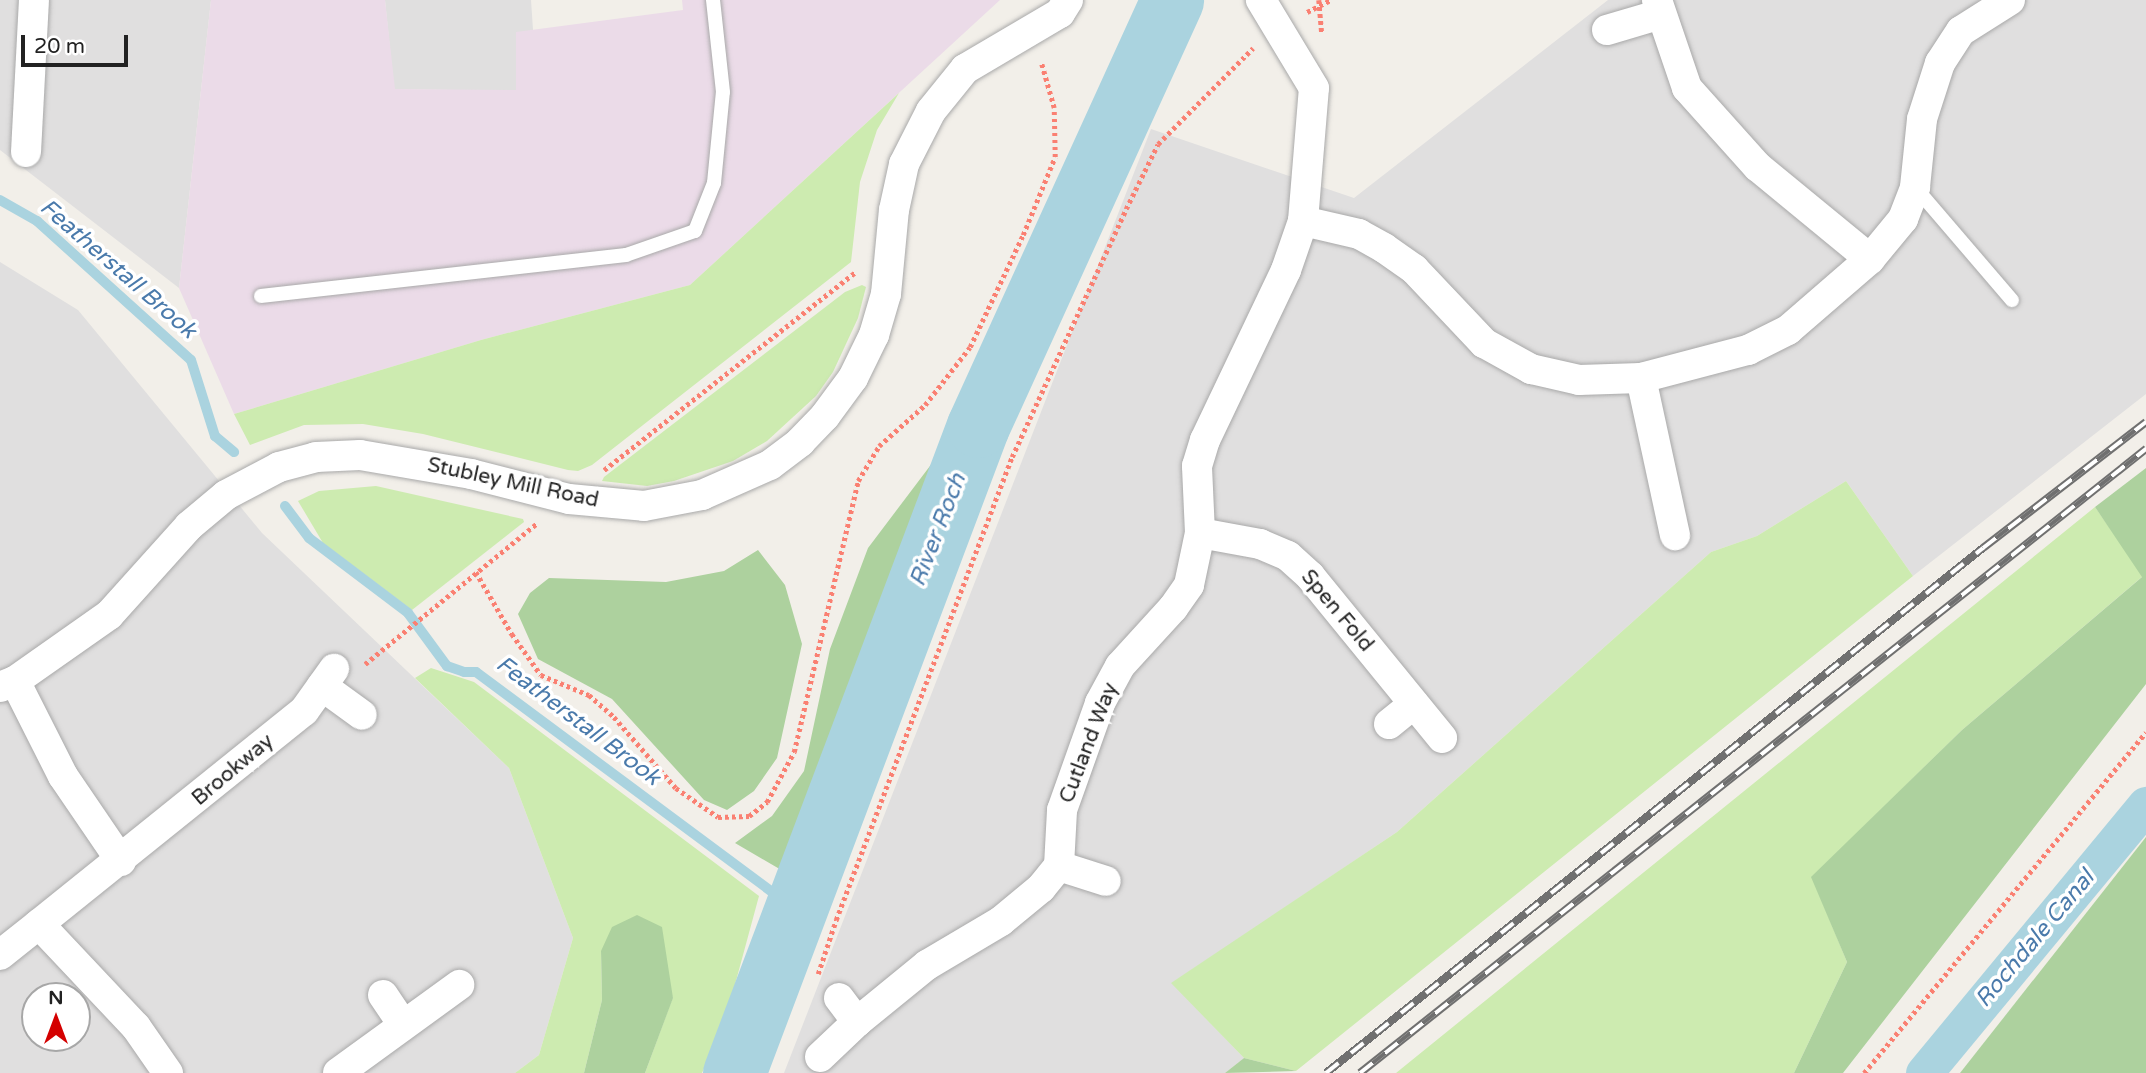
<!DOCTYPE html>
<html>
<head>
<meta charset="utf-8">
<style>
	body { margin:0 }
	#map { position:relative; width:2146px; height:1073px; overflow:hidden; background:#f2efe9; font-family:"Varela Round",sans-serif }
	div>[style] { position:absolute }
	.residential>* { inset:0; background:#e0dfdf }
	.industrial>* { inset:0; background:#ebdbe8 }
	.grass>* { inset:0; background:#cdebb0 }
	.forest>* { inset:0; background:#add19e }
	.stream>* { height:10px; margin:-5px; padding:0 5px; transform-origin:5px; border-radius:5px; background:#aad3df }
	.canal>* { height:37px; margin:-18.5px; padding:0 18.5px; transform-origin:18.5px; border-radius:18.5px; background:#aad3df }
	.river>* { height:63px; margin:-31.5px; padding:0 31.5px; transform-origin:31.5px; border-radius:31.5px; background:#aad3df }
	.path>* { height:4.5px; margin-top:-2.25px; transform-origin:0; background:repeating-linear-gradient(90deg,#fa8072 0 3.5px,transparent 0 7px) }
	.roads { filter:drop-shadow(0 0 2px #a9a9a9) drop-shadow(0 0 2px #a9a9a9) }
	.lane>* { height:14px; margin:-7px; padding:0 7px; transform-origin:7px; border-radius:7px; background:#fff }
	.street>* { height:30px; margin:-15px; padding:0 15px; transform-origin:15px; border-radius:15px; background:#fff }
	.rail>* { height:8px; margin-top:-4px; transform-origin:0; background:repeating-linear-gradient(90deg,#fff 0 16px,#707070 0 32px); box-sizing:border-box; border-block:2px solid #707070 }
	span { translate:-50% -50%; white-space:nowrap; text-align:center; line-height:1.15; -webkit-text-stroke:7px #fff; paint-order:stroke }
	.street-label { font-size:21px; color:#222 }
	.water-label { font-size:23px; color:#4a7aab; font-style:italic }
	.north { position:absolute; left:21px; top:982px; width:70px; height:70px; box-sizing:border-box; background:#fff; border:2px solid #a7a7a7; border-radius:50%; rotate:0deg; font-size:19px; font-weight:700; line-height:28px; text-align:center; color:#222 }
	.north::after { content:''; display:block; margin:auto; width:24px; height:32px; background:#d40000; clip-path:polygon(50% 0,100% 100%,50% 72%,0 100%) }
	.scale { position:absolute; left:21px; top:35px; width:107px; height:32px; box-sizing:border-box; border:4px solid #222; border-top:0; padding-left:9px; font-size:21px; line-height:24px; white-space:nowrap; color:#222; -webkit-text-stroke:5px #fff; paint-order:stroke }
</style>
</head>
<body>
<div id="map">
	<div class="residential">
		<div style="clip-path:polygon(0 0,211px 0,179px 288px,0 150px)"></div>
		<div style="clip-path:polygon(385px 0,531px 0,533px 30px,517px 91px,394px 89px)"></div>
		<div style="clip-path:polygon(1608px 0,2146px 0,2146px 394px,1913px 576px,1846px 481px,1757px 536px,1711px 552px,1397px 832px,1172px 983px,1244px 1058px,1225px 1073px,784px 1073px,1151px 129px,1354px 198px)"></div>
		<div style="clip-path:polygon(evenodd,0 262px,78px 310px,262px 533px,509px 768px,573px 938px,539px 1055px,515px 1073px,0 1073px,0 262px,35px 996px,77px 996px,77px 1038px,35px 1038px,35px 996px)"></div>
	</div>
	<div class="industrial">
		<div style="clip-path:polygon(211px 0,385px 0,395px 89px,516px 90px,516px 32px,683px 10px,682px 0,1000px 0,690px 285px,481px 340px,234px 414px,179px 288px)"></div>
	</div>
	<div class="grass">
		<div style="clip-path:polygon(899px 93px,877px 130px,860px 182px,851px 262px,592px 465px,578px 471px,568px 470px,423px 434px,363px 424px,304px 425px,250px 445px,234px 414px,481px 340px,690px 285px)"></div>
		<div style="clip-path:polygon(862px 285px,866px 287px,858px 318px,833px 372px,816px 396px,767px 441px,733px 461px,674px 481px,647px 486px,602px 481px,604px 477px,845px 292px)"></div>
		<div style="clip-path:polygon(1846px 481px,1913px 576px,1296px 1071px,1244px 1058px,1171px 983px,1397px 832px,1711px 552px,1757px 536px)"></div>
		<div style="clip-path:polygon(376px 486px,523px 519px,524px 522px,412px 610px,323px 543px,298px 501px,319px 491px)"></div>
		<div style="clip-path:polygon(2095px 507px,2143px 576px,1962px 730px,1812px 877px,1847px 962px,1794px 1073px,1396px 1073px)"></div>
		<div style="clip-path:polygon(431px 668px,474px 682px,759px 896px,727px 1014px,702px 1073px,645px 1073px,673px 997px,601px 951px,602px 1000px,584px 1073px,515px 1073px,539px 1055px,573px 938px,509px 768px,415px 678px)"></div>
	</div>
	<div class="forest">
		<div style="clip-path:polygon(936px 458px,950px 467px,795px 878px,735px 843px,772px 816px,804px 771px,830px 649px,868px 548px)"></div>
		<div style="clip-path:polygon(2146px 468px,2146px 684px,1843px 1073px,1794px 1073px,1847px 962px,1811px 877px,1962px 730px,2142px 577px,2095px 507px)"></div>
		<div style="clip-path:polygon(758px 550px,785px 585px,802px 644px,777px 758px,754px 791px,727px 810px,704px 800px,612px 699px,538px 659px,518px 614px,530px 593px,549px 578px,666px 582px,724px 571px)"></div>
		<div style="clip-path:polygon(2146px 837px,2146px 1073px,1960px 1073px)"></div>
		<div style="clip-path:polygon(637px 915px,662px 927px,673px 998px,645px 1073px,584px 1073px,602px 1000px,601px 951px,612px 927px)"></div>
		<div style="clip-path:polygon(1244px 1058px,1296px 1071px,1225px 1073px)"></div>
	</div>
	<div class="stream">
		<div style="left:0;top:200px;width:43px;rotate:29.6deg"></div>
		<div style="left:37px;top:221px;width:207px;rotate:42.1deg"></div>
		<div style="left:191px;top:360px;width:80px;rotate:72.5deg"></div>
		<div style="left:215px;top:436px;width:25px;rotate:40deg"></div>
		<div style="left:285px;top:506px;width:40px;rotate:53deg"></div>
		<div style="left:309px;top:538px;width:124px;rotate:37.1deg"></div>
		<div style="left:408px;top:613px;width:66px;rotate:53.7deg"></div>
		<div style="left:447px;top:666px;width:18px;rotate:19deg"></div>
		<div style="left:464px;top:672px;width:12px"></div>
		<div style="left:476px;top:672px;width:399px;rotate:36.6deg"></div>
	</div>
	<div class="canal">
		<div style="left:1924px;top:1073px;width:348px;rotate:-50.4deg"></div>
	</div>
	<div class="river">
		<div style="left:734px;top:1073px;width:691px;rotate:-69.34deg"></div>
		<div style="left:978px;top:426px;width:468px;rotate:-65.5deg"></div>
	</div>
	<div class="path">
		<div style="left:1319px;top:0;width:34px;rotate:85deg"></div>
		<div style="left:1307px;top:12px;width:27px;rotate:-27deg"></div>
		<div style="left:604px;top:470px;width:320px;rotate:-38.2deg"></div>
		<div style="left:476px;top:572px;width:72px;rotate:59.9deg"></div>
		<div style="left:512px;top:634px;width:50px;rotate:54.7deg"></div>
		<div style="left:541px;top:675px;width:52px;rotate:22.6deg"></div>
		<div style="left:589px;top:695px;width:33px;rotate:41deg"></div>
		<div style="left:614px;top:717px;width:94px;rotate:48.9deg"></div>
		<div style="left:676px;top:788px;width:51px;rotate:34.6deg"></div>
		<div style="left:718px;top:817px;width:31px;rotate:-2deg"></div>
		<div style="left:749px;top:816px;width:23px;rotate:-38deg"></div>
		<div style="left:767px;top:802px;width:57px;rotate:-61.6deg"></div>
		<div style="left:794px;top:752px;width:278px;rotate:-76.7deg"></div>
		<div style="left:858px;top:481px;width:41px;rotate:-59deg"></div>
		<div style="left:879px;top:446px;width:62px;rotate:-41.7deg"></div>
		<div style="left:925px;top:405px;width:73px;rotate:-52.2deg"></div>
		<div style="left:970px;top:347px;width:124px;rotate:-64.7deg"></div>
		<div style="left:1023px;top:235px;width:84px;rotate:-67.7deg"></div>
		<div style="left:1055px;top:157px;width:49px;rotate:-91.2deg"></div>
		<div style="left:1054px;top:108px;width:48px;rotate:-105.8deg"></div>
		<div style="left:365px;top:664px;width:222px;rotate:-39.3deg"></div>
		<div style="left:818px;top:974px;width:57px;rotate:-71.6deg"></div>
		<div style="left:836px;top:920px;width:495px;rotate:-69.2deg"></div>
		<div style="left:1012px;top:457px;width:273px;rotate:-65.3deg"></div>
		<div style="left:1126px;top:209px;width:72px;rotate:-63.8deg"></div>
		<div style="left:1158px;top:144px;width:135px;rotate:-45.3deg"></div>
		<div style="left:1864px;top:1073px;width:442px;rotate:-50.4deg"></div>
	</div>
	<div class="roads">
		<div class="lane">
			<div style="left:1915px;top:187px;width:149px;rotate:49.4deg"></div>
			<div style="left:261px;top:296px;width:367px;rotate:-6.4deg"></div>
			<div style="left:626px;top:255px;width:73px;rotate:-19.2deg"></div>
			<div style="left:695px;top:231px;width:52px;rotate:-68.4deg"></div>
			<div style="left:714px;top:183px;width:91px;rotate:-84.4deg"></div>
			<div style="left:723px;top:92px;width:93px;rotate:-96.2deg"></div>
		</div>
		<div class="street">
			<div style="left:1657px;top:0;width:93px;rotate:71.2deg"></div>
			<div style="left:1687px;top:88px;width:106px;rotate:48.1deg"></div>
			<div style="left:1758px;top:167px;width:145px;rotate:39.4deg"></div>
			<div style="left:1607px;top:30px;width:56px;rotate:-16.5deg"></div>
			<div style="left:26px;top:152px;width:152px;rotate:-87deg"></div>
			<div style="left:1303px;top:221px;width:57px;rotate:13.1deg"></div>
			<div style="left:1359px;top:234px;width:29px;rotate:29deg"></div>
			<div style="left:1384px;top:248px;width:37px;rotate:35deg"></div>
			<div style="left:1414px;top:269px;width:102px;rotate:46.6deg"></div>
			<div style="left:1484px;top:343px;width:54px;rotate:29deg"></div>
			<div style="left:1531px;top:369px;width:49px;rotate:12.9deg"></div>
			<div style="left:1579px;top:380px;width:62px;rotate:-1.8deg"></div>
			<div style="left:1641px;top:378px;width:111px;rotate:-14.7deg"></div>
			<div style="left:1748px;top:350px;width:45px;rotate:-26.6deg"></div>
			<div style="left:1788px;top:330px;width:108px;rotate:-40.9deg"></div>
			<div style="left:1870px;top:259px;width:52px;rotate:-50.5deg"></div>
			<div style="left:1903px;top:219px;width:34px;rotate:-69deg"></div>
			<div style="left:1915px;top:187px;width:68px;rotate:-84.1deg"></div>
			<div style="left:1922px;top:119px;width:59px;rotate:-72.2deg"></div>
			<div style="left:1940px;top:63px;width:38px;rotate:-57deg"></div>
			<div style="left:1961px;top:31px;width:58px;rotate:-32.3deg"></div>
			<div style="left:1641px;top:378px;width:161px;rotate:77.8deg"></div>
			<div style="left:1200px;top:533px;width:61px;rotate:10.4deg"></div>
			<div style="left:1260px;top:544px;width:30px;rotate:23deg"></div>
			<div style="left:1288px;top:556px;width:30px;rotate:42deg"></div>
			<div style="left:1310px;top:576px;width:209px;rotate:50.8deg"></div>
			<div style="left:15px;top:681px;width:106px;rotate:63.2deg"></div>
			<div style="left:63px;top:776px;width:103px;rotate:55.7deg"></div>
			<div style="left:322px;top:686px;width:49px;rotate:35.9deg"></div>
			<div style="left:0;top:687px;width:16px;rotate:-22deg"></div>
			<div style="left:15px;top:681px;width:115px;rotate:-35.1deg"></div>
			<div style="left:109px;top:615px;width:120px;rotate:-48deg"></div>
			<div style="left:189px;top:526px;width:48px;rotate:-40deg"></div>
			<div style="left:226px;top:495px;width:60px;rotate:-27.8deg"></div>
			<div style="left:279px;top:467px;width:38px;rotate:-15deg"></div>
			<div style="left:316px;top:457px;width:44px;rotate:-2.6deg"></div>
			<div style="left:360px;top:455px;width:113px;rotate:9.7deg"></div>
			<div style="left:471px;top:474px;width:101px;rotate:14.3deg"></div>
			<div style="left:569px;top:499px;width:75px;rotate:5.3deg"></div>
			<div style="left:644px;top:506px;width:59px;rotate:-10.7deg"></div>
			<div style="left:702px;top:495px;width:74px;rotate:-23.8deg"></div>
			<div style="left:770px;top:465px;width:38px;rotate:-37deg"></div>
			<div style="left:800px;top:442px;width:36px;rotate:-46deg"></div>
			<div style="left:825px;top:416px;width:47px;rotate:-53.6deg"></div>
			<div style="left:853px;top:378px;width:48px;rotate:-64deg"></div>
			<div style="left:874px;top:335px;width:43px;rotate:-73.7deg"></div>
			<div style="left:886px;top:294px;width:84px;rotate:-84.6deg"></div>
			<div style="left:894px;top:210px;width:47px;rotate:-77.7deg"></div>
			<div style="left:904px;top:164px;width:59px;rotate:-63deg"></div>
			<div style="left:931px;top:111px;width:54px;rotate:-51deg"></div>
			<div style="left:965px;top:69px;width:110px;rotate:-30.5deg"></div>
			<div style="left:1060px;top:13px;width:15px;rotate:-58deg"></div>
			<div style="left:1389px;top:724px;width:32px;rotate:-39deg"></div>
			<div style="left:1059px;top:866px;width:49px;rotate:17.7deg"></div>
			<div style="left:0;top:955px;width:50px;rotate:-38.5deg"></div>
			<div style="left:383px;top:995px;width:36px;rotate:56deg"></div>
			<div style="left:839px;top:998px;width:30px;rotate:53deg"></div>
			<div style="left:820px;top:1057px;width:51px;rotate:-43.4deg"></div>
			<div style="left:857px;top:1022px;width:90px;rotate:-39.2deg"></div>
			<div style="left:927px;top:965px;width:86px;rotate:-30.7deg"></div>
			<div style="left:1001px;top:921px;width:52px;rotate:-39.5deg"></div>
			<div style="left:1041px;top:888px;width:28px;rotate:-51deg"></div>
			<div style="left:1059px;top:866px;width:56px;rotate:-86.9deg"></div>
			<div style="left:1062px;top:810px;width:114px;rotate:-70.4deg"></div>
			<div style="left:1100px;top:703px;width:42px;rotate:-61.6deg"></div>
			<div style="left:1120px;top:666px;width:79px;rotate:-47.6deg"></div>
			<div style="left:1173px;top:608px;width:28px;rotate:-55deg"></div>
			<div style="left:1189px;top:585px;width:53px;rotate:-78.1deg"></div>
			<div style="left:1200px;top:533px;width:67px;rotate:-92.6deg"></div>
			<div style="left:1197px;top:466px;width:27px;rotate:-73deg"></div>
			<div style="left:1205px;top:440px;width:188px;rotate:-64.5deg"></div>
			<div style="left:1286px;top:270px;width:52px;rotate:-70.9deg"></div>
			<div style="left:1303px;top:221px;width:133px;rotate:-85.3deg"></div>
			<div style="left:1314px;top:88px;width:103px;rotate:-121.1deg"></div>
			<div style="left:168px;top:1073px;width:56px;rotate:-124.8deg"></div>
			<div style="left:136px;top:1027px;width:141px;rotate:-133.3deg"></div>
			<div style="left:39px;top:924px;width:340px;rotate:-38.8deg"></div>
			<div style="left:304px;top:711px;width:52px;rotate:-54.5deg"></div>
			<div style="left:338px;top:1073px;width:150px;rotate:-36deg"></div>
		</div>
	</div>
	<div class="rail">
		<div style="left:1326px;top:1073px;width:841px;rotate:-38.63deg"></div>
		<div style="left:1983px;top:548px;width:206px;rotate:-37.7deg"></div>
		<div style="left:1360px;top:1073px;width:1004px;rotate:-38.45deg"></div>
	</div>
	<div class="street-label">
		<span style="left:513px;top:483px;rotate:12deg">Stubley Mill Road</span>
		<span style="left:1337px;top:611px;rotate:50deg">Spen Fold</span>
		<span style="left:1089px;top:743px;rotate:-69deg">Cutland Way</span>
		<span style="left:233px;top:770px;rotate:-40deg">Brookway</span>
	</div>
	<div class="water-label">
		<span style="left:118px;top:269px;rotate:41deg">Featherstall Brook</span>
		<span style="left:938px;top:530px;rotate:-69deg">River Roch</span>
		<span style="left:578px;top:721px;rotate:37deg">Featherstall Brook</span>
		<span style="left:2035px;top:939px;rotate:-50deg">Rochdale Canal</span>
	</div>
	<div class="north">N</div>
	<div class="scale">20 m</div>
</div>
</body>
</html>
